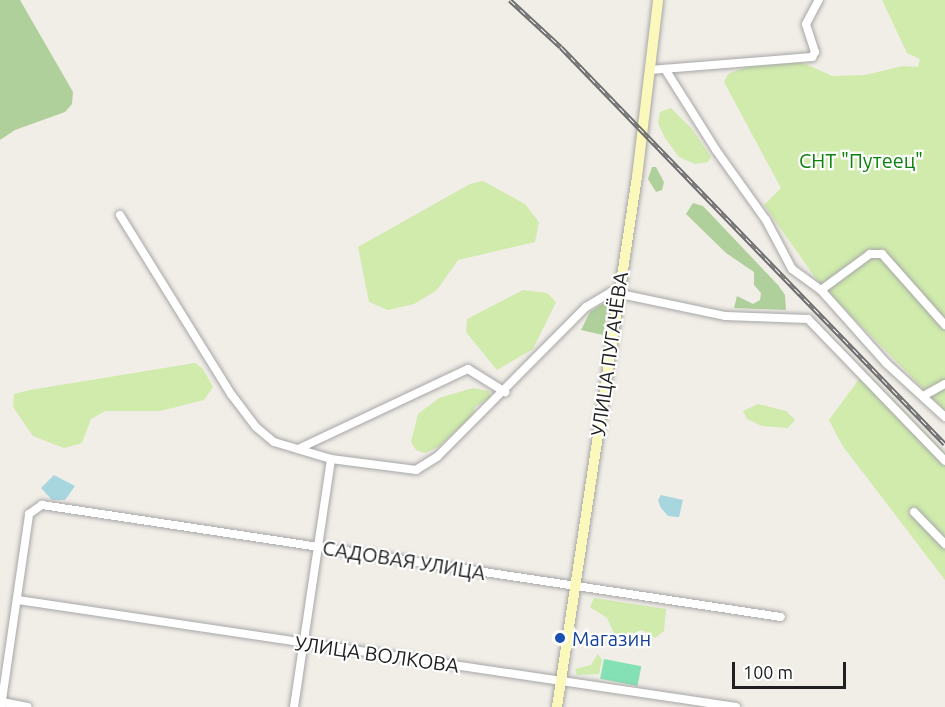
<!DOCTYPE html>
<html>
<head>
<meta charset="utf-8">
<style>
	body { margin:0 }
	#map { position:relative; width:945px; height:707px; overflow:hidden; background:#f1ede7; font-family:Ubuntu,sans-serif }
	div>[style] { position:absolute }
	.grass>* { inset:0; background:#d0ebac }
	.forest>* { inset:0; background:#afd09b }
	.pitch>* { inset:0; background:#84e0b5; transform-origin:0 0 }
	.water>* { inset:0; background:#a7d6df }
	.roads { filter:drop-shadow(0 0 2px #a7a7a7) drop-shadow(0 0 2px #a7a7a7) }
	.street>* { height:8px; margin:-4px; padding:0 4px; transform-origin:4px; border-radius:4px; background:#fff }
	.secondary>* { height:10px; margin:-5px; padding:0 5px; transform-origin:5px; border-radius:5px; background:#faf9bb }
	.rail>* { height:4.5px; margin-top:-2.25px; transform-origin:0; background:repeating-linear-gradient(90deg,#fff 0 7px,#6e6e6e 0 14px); box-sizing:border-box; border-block:2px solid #6e6e6e }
	.dots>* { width:16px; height:16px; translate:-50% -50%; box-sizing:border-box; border:3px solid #fff; border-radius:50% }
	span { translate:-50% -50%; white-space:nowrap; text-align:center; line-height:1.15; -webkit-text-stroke:4.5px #fff; paint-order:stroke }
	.park-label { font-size:20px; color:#0a820b }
	.street-label { font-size:20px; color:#202020 }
	.transit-label { font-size:20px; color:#164399 }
	.left { translate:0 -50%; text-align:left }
	.scale { position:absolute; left:732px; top:662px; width:114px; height:27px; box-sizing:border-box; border:3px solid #202020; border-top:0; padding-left:8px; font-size:18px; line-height:21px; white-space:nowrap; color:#202020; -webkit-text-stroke:4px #fff; paint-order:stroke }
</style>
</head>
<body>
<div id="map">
	<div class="grass">
		<div style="clip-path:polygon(882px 0,945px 0,945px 411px,819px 283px,764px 205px,781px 188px,724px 82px,728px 74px,753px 64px,799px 61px,832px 76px,865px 75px,903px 66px,918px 67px,920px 59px,907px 53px)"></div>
		<div style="clip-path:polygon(671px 108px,692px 129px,711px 157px,708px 162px,695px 164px,679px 157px,665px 138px,658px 123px,660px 112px)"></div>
		<div style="clip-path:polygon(483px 181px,525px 204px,539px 222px,535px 242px,458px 260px,437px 290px,414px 304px,388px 310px,369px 302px,358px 247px,470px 184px)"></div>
		<div style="clip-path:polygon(523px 290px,547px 293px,556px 302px,533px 349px,497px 370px,466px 332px,467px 319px)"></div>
		<div style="clip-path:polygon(195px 363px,203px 369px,213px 387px,204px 400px,160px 411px,105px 411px,91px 419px,82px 443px,64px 448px,33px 436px,13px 407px,14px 394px,30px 390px)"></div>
		<div style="clip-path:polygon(865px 371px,945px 453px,945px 580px,842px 445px,829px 420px)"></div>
		<div style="clip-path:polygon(473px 388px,489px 391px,491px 397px,475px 407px,473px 416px,438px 447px,425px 453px,416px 450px,411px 442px,418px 414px,439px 398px)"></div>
		<div style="clip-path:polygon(758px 404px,786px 411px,795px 420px,788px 428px,762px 426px,747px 419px,743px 411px)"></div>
		<div style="clip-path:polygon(594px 598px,666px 609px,664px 631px,655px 638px,642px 630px,623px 638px,615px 636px,607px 618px,590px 607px)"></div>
		<div style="clip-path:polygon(598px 654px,602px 660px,599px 674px,577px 675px,575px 669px,591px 665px)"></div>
	</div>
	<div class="forest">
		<div style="clip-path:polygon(0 0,20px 0,73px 92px,72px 104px,65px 112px,15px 130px,0 140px)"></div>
		<div style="clip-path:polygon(652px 167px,656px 167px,664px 182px,662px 190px,656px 192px,648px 179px)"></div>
		<div style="clip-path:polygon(693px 203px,703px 206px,778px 285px,785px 295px,786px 310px,734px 308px,737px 296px,753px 304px,760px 300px,761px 293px,754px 285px,754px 272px,726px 253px,686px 214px)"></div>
		<div style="clip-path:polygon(604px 303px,609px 304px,603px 335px,581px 330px,590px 312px)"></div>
	</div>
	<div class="pitch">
		<div style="left:604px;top:659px;width:38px;height:20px;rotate:11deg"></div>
	</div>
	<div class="water">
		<div style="clip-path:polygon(54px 475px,75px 486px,65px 500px,52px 500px,41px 488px)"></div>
		<div style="clip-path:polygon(661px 495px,683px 500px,679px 517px,668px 516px,661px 508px,658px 500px)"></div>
	</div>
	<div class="roads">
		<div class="street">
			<div style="left:665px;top:69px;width:96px;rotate:57.8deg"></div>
			<div style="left:716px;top:150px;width:86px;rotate:54.5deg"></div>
			<div style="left:766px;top:220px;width:55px;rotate:62deg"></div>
			<div style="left:792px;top:269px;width:36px;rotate:36deg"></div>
			<div style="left:821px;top:290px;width:98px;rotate:48.3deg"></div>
			<div style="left:886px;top:363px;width:80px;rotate:42.5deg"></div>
			<div style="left:650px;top:70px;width:163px;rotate:-4.6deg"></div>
			<div style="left:812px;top:57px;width:6px;rotate:-59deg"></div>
			<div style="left:815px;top:52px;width:29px;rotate:-108deg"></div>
			<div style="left:806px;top:24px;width:27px;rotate:-62deg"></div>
			<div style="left:120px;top:215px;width:211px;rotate:58.2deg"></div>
			<div style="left:231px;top:394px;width:41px;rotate:52.9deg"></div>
			<div style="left:256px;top:427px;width:23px;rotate:40deg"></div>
			<div style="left:274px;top:442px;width:59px;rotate:16.6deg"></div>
			<div style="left:331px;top:459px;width:86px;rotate:7.4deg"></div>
			<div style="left:416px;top:470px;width:25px;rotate:-32deg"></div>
			<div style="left:437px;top:457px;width:211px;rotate:-45.2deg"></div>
			<div style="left:586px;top:307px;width:29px;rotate:-31deg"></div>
			<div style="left:611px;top:292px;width:116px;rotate:11.9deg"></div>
			<div style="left:725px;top:316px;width:83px;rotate:2.1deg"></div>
			<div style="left:808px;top:319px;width:197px;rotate:46deg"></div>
			<div style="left:821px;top:290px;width:61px;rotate:-36.3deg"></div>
			<div style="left:870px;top:254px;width:12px"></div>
			<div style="left:882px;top:254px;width:95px;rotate:48.4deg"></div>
			<div style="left:925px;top:395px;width:23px;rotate:-29deg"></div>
			<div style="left:298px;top:449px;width:188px;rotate:-25.2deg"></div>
			<div style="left:468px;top:369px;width:44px;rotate:31.9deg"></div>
			<div style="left:914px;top:512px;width:45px;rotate:45.9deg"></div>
			<div style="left:18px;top:600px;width:726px;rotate:8.48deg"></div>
			<div style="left:2px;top:702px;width:26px;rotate:11deg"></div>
			<div style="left:1px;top:707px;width:195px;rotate:-81.7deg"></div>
			<div style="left:29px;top:514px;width:16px;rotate:-35deg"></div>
			<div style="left:42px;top:505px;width:747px;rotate:8.62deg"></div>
			<div style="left:294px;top:707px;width:251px;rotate:-81.5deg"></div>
		</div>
		<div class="secondary">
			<div style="left:557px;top:707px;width:536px;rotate:-81.42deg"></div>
			<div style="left:637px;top:177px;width:178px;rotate:-83.2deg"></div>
		</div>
	</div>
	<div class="rail">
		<div style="left:510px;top:0;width:69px;rotate:42.7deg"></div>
		<div style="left:561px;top:47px;width:552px;rotate:45.95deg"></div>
	</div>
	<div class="dots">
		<div style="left:560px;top:638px;background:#1a4fb4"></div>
	</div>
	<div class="park-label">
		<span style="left:861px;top:160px">СНТ "Путеец"</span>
	</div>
	<div class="street-label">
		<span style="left:609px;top:354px;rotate:-82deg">УЛИЦА ПУГАЧЁВА</span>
		<span style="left:404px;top:560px;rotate:9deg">САДОВАЯ УЛИЦА</span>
		<span style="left:377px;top:654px;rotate:8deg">УЛИЦА ВОЛКОВА</span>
	</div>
	<div class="transit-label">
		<span class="left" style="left:572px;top:638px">Магазин</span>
	</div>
	<div class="scale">100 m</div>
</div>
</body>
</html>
